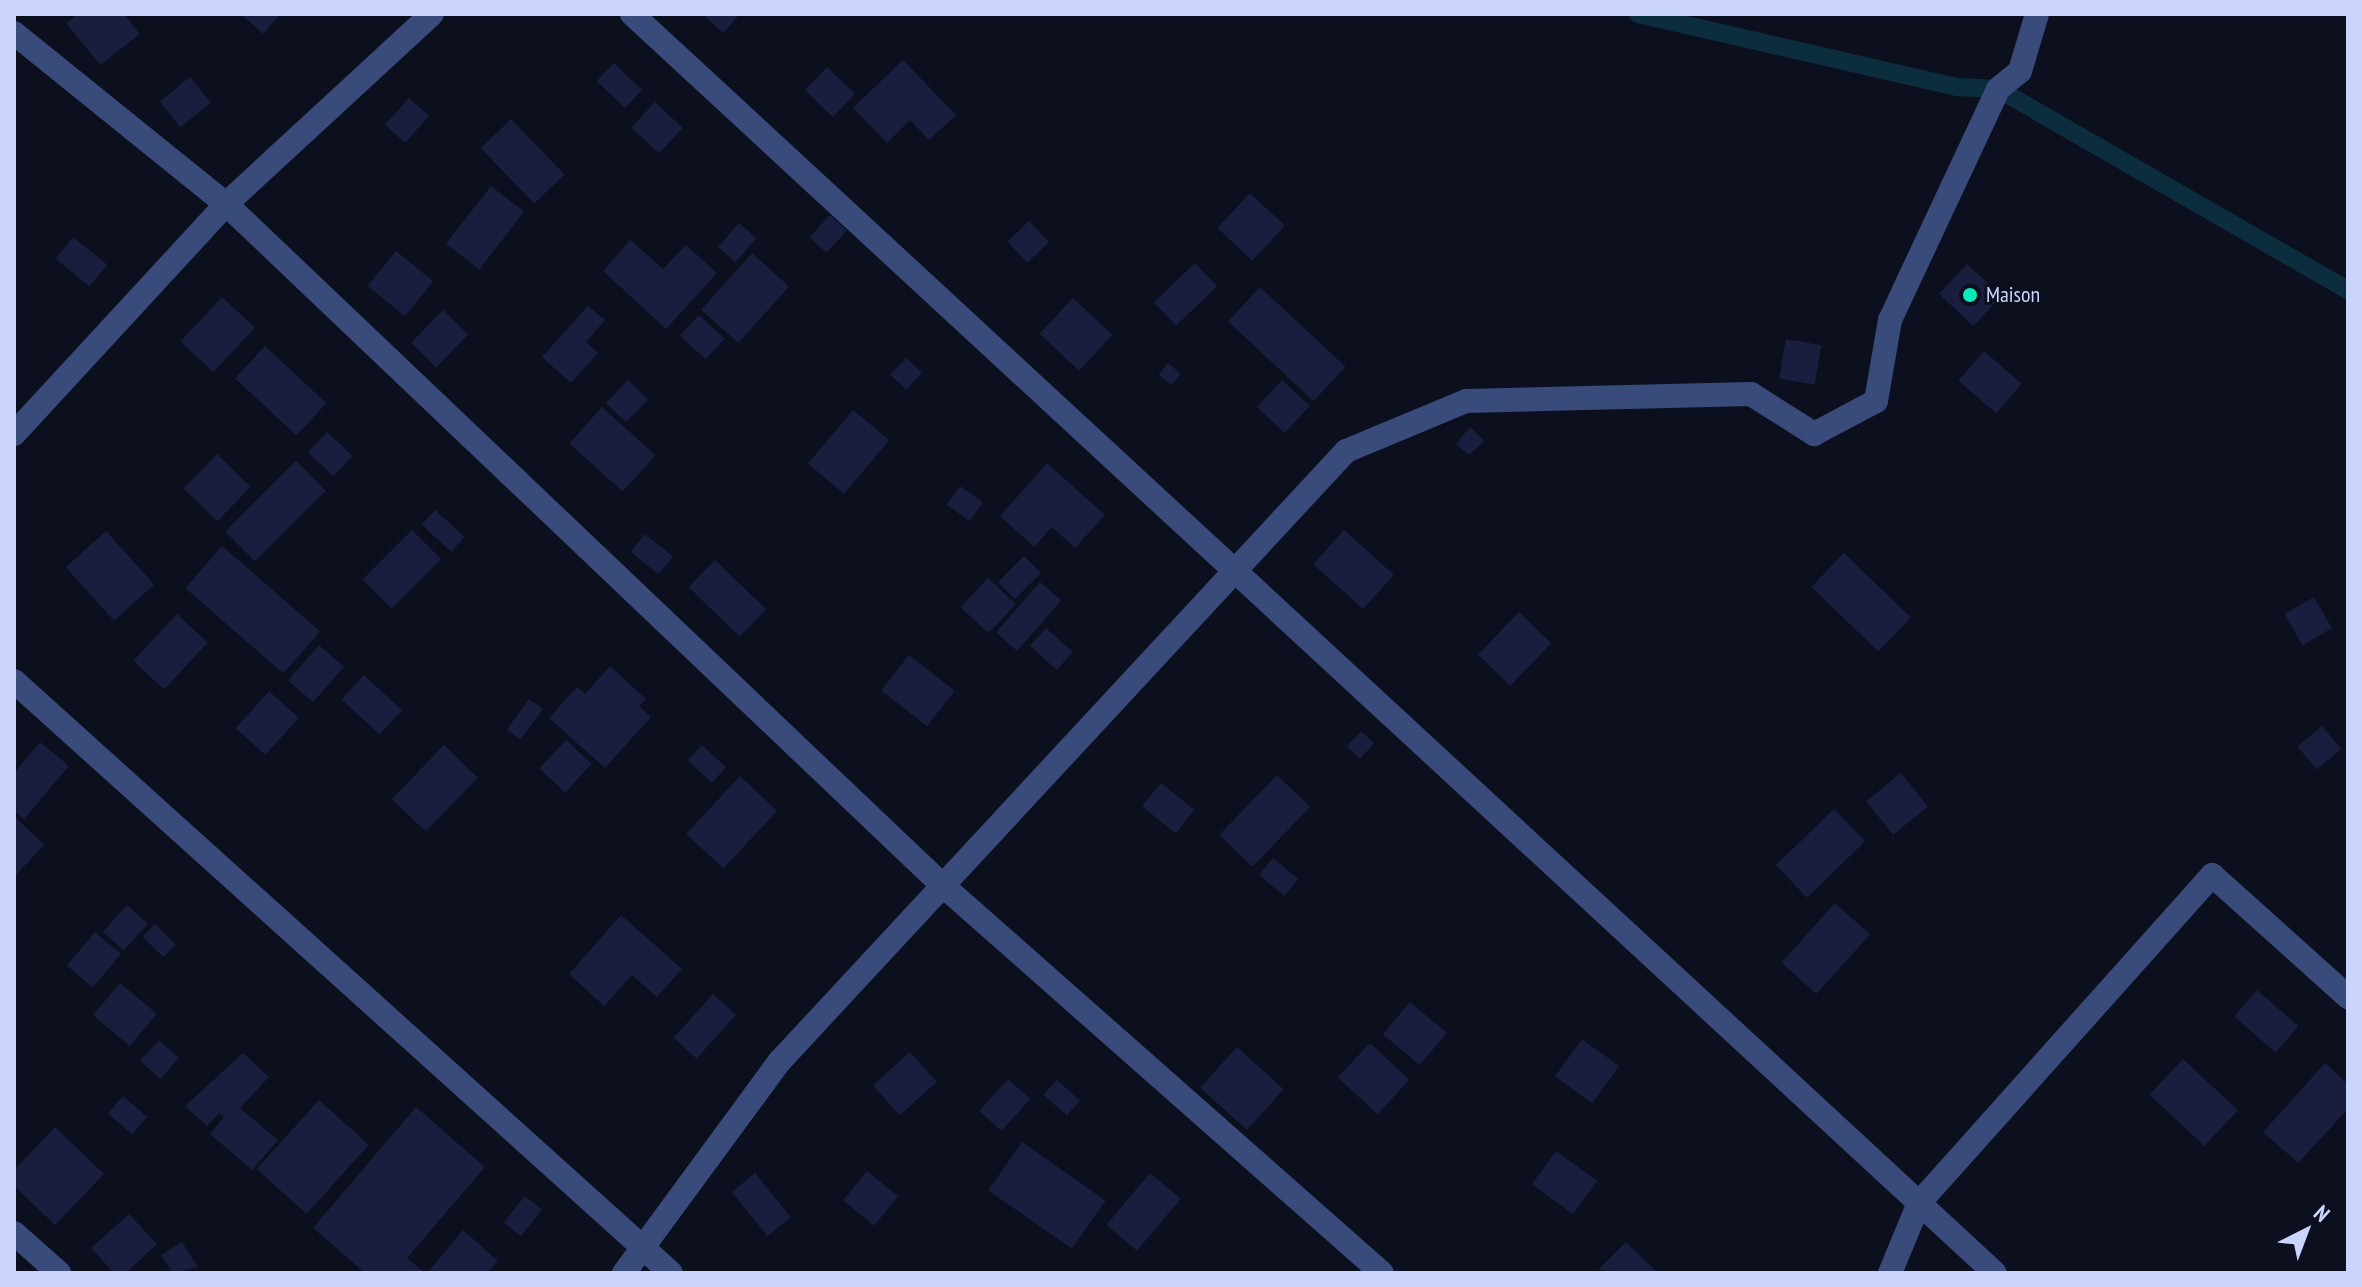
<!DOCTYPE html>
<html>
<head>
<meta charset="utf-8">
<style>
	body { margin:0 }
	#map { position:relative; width:2362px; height:1287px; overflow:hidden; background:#0c0f1d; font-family:"PT Sans Narrow",sans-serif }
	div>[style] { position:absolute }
	.stream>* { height:18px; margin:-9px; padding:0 9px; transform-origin:9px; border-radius:9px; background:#0c2d3d }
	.building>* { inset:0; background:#191d3e; transform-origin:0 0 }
	.minor>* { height:24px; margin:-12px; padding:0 12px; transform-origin:12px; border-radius:12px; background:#394b7b }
	.dots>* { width:22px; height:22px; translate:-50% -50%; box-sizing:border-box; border:4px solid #0c0f1d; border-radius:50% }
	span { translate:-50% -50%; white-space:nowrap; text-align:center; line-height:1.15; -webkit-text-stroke:6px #0c0f1d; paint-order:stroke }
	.poi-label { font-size:22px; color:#cad4fd }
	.left { translate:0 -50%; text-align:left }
	.frame { position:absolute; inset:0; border:16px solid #cad4fd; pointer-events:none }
	.north { position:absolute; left:2266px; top:1191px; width:80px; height:80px; -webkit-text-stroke:6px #0c0f1d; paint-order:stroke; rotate:42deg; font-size:22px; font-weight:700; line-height:32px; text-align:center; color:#cad4fd }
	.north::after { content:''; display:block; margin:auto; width:28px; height:36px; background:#cad4fd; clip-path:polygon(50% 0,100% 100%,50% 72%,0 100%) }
</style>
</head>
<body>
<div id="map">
	<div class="stream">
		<div style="left:1638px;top:14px;width:327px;rotate:12.9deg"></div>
		<div style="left:1957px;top:87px;width:41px;rotate:2.8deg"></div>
		<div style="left:1998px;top:89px;width:404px;rotate:29.9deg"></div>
	</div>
	<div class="building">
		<div style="clip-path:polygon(78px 14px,124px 14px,140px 34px,100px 65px,66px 23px)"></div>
		<div style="clip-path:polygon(241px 14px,280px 14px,263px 34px)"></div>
		<div style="clip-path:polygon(703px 14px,740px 14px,723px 33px)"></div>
		<div style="clip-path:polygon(903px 60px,956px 115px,929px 140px,910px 120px,887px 143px,853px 108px)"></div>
		<div style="left:614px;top:63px;width:39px;height:25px;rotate:44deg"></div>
		<div style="left:827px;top:67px;width:39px;height:32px;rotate:44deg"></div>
		<div style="left:190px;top:77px;width:33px;height:39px;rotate:51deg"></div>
		<div style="left:409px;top:98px;width:27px;height:36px;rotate:42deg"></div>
		<div style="left:655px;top:102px;width:38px;height:35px;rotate:43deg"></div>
		<div style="left:511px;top:119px;width:77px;height:42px;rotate:46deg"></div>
		<div style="left:491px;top:186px;width:42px;height:73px;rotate:38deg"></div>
		<div style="left:1250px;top:193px;width:48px;height:48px;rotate:43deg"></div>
		<div style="left:830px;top:215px;width:23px;height:30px;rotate:43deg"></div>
		<div style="left:1029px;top:221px;width:29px;height:30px;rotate:46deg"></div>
		<div style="left:739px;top:223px;width:23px;height:32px;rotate:41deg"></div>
		<div style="left:73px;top:237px;width:44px;height:28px;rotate:39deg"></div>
		<div style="clip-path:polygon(630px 240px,663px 269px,686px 245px,717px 273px,666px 329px,603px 271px)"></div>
		<div style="left:396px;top:251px;width:48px;height:45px;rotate:39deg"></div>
		<div style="left:752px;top:253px;width:50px;height:76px;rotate:42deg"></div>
		<div style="left:1195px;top:263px;width:32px;height:57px;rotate:46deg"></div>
		<div style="left:1967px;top:264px;width:47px;height:41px;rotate:43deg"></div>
		<div style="left:1260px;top:287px;width:117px;height:47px;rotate:43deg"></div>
		<div style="left:222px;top:297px;width:45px;height:61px;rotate:43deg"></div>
		<div style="left:1073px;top:298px;width:54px;height:49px;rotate:43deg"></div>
		<div style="clip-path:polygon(588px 306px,605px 320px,586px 342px,598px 353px,571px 383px,542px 357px)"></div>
		<div style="left:443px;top:310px;width:35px;height:46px;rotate:44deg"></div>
		<div style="left:699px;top:315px;width:35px;height:28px;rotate:43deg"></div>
		<div style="left:1786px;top:339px;width:36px;height:40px;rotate:10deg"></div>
		<div style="left:265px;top:346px;width:84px;height:44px;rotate:43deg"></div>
		<div style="left:1984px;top:351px;width:50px;height:39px;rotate:41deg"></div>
		<div style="left:906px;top:358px;width:22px;height:23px;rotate:43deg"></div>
		<div style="left:1168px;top:363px;width:17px;height:15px;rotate:40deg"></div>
		<div style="left:628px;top:380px;width:28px;height:32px;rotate:44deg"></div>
		<div style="left:1282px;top:380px;width:38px;height:37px;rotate:43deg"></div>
		<div style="left:602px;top:407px;width:72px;height:49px;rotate:42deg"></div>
		<div style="left:853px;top:410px;width:47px;height:70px;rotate:40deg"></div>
		<div style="clip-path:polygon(1470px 427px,1484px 441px,1469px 455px,1456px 444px)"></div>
		<div style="left:327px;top:432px;width:35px;height:28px;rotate:43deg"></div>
		<div style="left:217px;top:454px;width:47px;height:48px;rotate:44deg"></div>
		<div style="left:296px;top:461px;width:42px;height:100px;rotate:45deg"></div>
		<div style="clip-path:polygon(1047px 463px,1105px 515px,1075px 548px,1052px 527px,1034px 547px,1000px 516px)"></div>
		<div style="left:960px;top:486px;width:28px;height:23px;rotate:35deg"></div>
		<div style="left:435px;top:510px;width:40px;height:20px;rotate:42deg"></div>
		<div style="left:412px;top:530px;width:41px;height:70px;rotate:45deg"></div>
		<div style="left:1344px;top:530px;width:67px;height:46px;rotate:42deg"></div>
		<div style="left:106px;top:531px;width:72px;height:54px;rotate:48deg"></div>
		<div style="left:645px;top:534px;width:36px;height:23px;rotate:39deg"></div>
		<div style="left:222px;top:546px;width:130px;height:56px;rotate:41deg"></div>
		<div style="left:1844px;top:553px;width:93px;height:47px;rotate:44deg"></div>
		<div style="left:1024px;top:556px;width:24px;height:37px;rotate:45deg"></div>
		<div style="left:715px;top:560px;width:71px;height:38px;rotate:44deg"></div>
		<div style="left:988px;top:578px;width:38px;height:40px;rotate:43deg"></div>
		<div style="left:1040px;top:582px;width:28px;height:67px;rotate:41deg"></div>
		<div style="left:2314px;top:597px;width:36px;height:34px;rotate:60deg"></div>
		<div style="left:1519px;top:612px;width:45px;height:59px;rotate:44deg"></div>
		<div style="left:177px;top:614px;width:42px;height:64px;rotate:43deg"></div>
		<div style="left:1046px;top:628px;width:36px;height:24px;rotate:42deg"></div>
		<div style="left:319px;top:645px;width:33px;height:47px;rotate:41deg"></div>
		<div style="left:909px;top:655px;width:58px;height:45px;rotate:38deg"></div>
		<div style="clip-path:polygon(610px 666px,646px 699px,639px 706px,651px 717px,605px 768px,549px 718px,577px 687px,585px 694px)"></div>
		<div style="left:364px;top:675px;width:52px;height:33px;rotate:43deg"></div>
		<div style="left:269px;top:691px;width:40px;height:50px;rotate:42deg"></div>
		<div style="left:529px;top:699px;width:17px;height:38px;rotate:36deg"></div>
		<div style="left:2322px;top:726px;width:30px;height:32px;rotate:50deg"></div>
		<div style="left:1361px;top:731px;width:18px;height:21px;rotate:43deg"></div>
		<div style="left:566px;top:740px;width:35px;height:39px;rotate:43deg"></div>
		<div style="clip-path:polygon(40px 742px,69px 766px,24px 819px,14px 811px,14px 773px)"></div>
		<div style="left:444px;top:745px;width:47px;height:75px;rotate:44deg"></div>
		<div style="left:702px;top:745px;width:33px;height:21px;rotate:43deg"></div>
		<div style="left:1901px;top:773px;width:43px;height:45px;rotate:51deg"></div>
		<div style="left:1277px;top:775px;width:46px;height:83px;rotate:44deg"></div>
		<div style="left:740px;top:776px;width:51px;height:79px;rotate:43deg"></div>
		<div style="left:1161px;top:783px;width:43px;height:30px;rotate:39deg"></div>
		<div style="left:1834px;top:809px;width:45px;height:81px;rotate:46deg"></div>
		<div style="clip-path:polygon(14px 816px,44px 845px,14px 877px)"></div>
		<div style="left:1273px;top:858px;width:33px;height:22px;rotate:40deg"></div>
		<div style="left:1835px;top:903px;width:47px;height:80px;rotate:42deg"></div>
		<div style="left:127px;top:905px;width:28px;height:36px;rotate:42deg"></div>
		<div style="clip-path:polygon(621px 915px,682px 969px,657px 997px,632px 975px,604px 1006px,569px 974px)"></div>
		<div style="left:155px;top:924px;width:29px;height:18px;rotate:44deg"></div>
		<div style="left:95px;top:932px;width:34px;height:44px;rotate:40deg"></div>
		<div style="left:120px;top:983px;width:48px;height:42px;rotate:40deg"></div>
		<div style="left:2257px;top:990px;width:55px;height:35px;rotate:41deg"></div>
		<div style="left:713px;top:994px;width:31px;height:59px;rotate:42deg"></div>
		<div style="left:1410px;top:1002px;width:48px;height:42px;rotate:40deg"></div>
		<div style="left:1582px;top:1039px;width:46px;height:46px;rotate:36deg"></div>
		<div style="left:159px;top:1040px;width:27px;height:28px;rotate:42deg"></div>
		<div style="left:1370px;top:1043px;width:54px;height:47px;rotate:43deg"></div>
		<div style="left:1237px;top:1047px;width:63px;height:55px;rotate:42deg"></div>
		<div style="left:910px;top:1052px;width:40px;height:50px;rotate:48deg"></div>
		<div style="clip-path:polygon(243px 1053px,269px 1077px,240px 1108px,278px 1140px,252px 1170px,210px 1134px,224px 1117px,219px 1113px,207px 1126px,185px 1106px)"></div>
		<div style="left:2183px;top:1059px;width:75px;height:49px;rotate:43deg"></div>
		<div style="clip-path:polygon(2325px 1063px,2348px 1084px,2348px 1109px,2298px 1163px,2263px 1132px)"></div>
		<div style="left:1008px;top:1079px;width:30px;height:43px;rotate:42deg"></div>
		<div style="left:1057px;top:1080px;width:31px;height:20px;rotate:42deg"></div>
		<div style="left:123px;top:1096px;width:32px;height:23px;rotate:41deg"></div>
		<div style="left:319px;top:1100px;width:67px;height:93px;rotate:42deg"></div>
		<div style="clip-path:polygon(416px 1107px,485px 1167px,407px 1258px,425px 1273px,365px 1273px,313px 1228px)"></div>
		<div style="clip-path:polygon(55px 1127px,104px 1174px,55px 1225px,14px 1186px,14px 1170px)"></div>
		<div style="left:1022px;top:1142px;width:102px;height:59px;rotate:35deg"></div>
		<div style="left:1556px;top:1151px;width:51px;height:41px;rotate:36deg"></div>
		<div style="left:867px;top:1171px;width:40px;height:38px;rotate:39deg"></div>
		<div style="left:755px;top:1173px;width:57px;height:30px;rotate:51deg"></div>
		<div style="left:1150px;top:1173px;width:40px;height:68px;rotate:40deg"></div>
		<div style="left:525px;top:1196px;width:22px;height:34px;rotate:39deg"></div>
		<div style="clip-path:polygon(129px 1214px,157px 1244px,126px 1273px,114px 1273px,91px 1248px)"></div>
		<div style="clip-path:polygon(463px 1230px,498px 1261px,487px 1273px,427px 1273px)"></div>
		<div style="clip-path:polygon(182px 1242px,198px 1267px,173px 1273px,161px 1255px)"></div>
		<div style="clip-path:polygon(1626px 1242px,1658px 1273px,1598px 1270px)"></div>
	</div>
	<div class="minor">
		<div style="left:632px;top:14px;width:1855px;rotate:42.73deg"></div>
		<div style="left:14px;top:33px;width:272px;rotate:38.9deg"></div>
		<div style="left:226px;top:204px;width:985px;rotate:43.56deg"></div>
		<div style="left:940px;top:883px;width:589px;rotate:41.42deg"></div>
		<div style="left:14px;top:434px;width:313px;rotate:-47.3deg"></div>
		<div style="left:226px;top:204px;width:280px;rotate:-42.7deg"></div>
		<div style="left:14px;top:681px;width:884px;rotate:42.02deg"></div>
		<div style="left:14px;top:1233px;width:60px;rotate:41.6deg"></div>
		<div style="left:624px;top:1273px;width:263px;rotate:-53.7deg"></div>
		<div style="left:780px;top:1061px;width:832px;rotate:-47.14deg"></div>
		<div style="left:1346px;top:451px;width:130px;rotate:-22.6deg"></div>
		<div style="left:1466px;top:401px;width:285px;rotate:-1.4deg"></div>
		<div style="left:1751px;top:394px;width:75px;rotate:32.4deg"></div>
		<div style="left:1814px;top:434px;width:70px;rotate:-28deg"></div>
		<div style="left:1876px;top:401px;width:82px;rotate:-80.2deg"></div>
		<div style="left:1890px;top:320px;width:255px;rotate:-64.9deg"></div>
		<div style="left:1998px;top:89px;width:28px;rotate:-39deg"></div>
		<div style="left:2020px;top:71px;width:59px;rotate:-73.4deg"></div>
		<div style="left:1890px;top:1273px;width:76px;rotate:-67.5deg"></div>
		<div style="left:1919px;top:1203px;width:440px;rotate:-48.2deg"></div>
		<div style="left:2212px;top:875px;width:183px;rotate:41.9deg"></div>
	</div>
	<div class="dots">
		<div style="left:1970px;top:295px;background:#08ecbc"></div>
	</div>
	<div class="poi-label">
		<span class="left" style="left:1986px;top:295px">Maison</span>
	</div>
	<div class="frame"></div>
	<div class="north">N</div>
</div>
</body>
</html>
